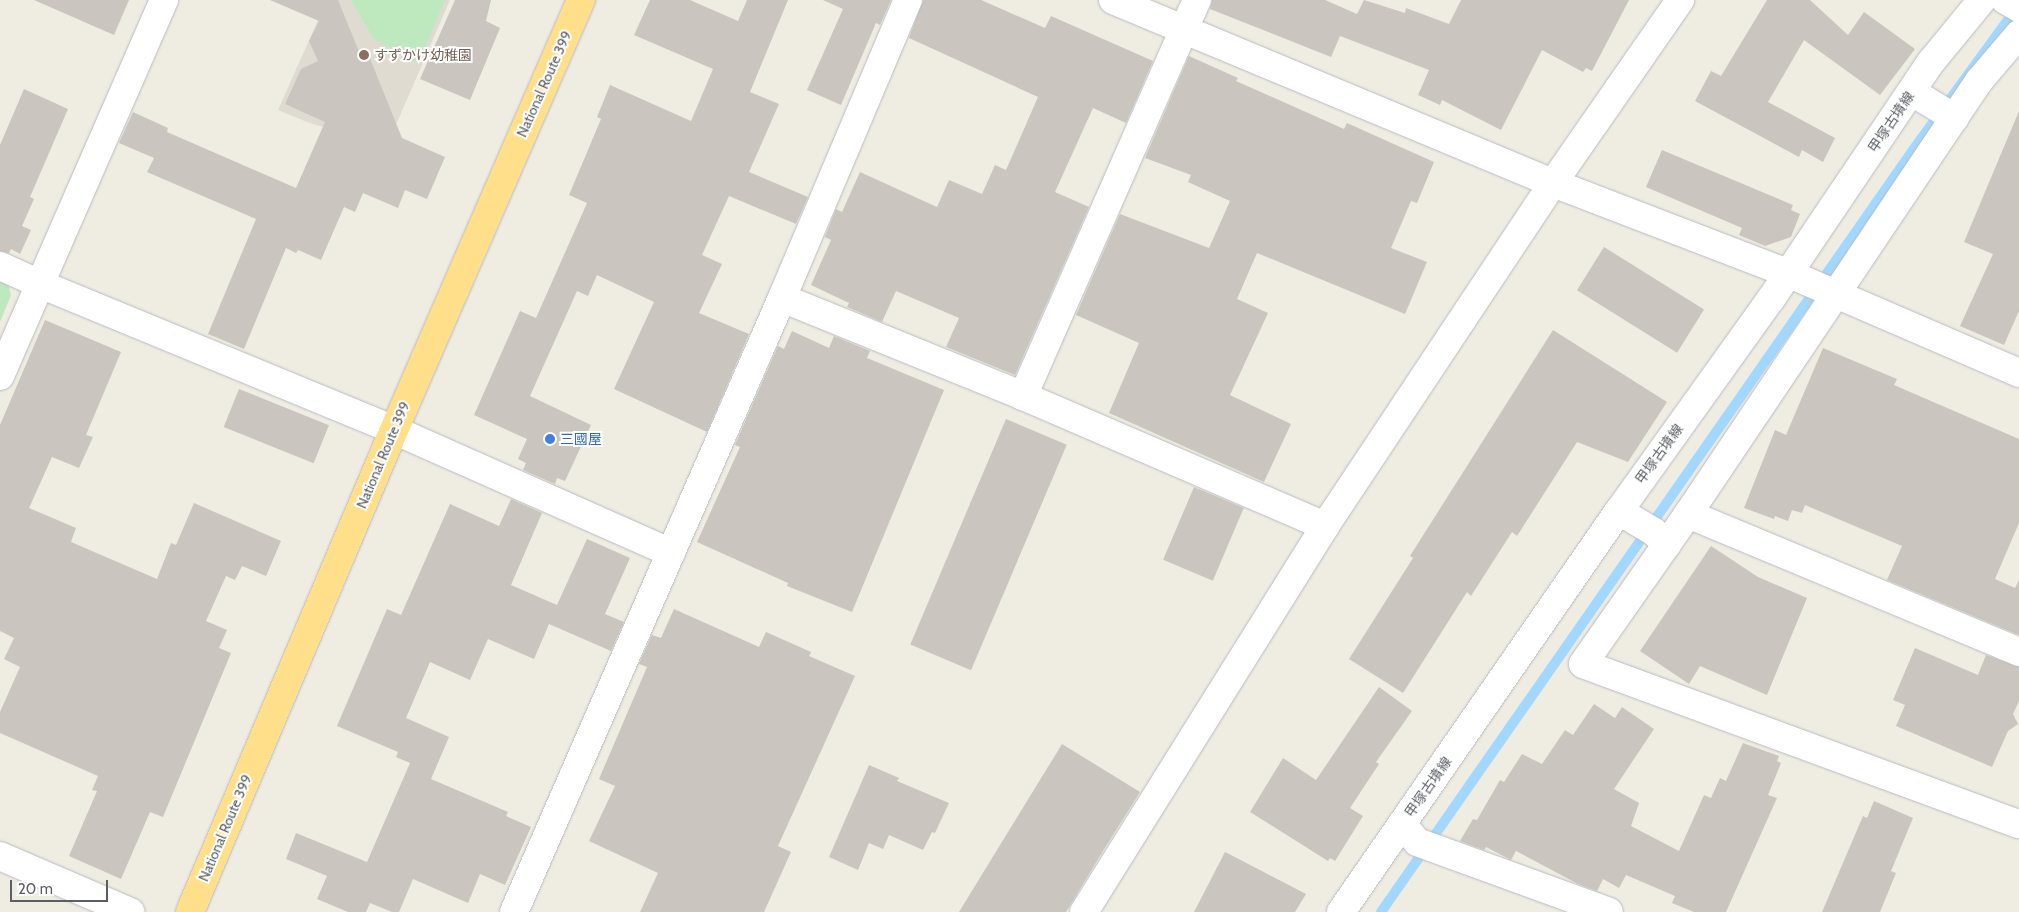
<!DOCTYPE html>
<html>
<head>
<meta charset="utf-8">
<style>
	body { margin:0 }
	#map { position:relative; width:2019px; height:912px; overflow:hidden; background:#efece2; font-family:Cabin,"Noto Sans JP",sans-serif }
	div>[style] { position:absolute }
	.education>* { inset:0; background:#dfdbd1 }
	.green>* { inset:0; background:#bee8bd }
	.stream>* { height:10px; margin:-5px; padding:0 5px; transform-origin:5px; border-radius:5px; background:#a2d8ff }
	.building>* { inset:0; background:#cac6bf; transform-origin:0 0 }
	.roads { filter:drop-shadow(0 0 1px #b8bbc0) drop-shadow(0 0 1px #b8bbc0) }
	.street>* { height:28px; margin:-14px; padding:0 14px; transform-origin:14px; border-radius:14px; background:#fff }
	.secondary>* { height:28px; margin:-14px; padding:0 14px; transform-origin:14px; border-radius:14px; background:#fff }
	.highway>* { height:28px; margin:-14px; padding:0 14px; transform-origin:14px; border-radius:14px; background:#ffdf89 }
	.dots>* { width:14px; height:14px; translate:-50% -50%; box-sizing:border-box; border:2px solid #fff; border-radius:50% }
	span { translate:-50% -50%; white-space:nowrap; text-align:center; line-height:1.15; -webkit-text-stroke:4px #fff; paint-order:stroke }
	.education-label { font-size:14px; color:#785e54 }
	.left { translate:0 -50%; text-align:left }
	.street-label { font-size:14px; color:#5b5f64 }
	.shop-label { font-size:14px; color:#366cbe }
	.scale { position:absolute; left:10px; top:880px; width:98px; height:22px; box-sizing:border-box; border:2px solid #5b5f64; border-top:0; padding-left:6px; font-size:15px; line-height:18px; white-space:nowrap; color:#5b5f64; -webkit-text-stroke:4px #fff; paint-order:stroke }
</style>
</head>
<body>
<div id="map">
	<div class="education">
		<div style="clip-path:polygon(327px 0,450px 0,395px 127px,374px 143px,307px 122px,278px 110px)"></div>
	</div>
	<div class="green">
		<div style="clip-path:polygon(351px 0,445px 0,418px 64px,374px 39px)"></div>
		<div style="clip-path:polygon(0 276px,7px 279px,11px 295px,0 322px)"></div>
	</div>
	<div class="stream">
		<div style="left:1381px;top:912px;width:929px;rotate:-55.08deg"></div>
		<div style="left:1913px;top:150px;width:175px;rotate:-53.9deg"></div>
	</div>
	<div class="building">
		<div style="clip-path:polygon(34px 0,129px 0,114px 35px)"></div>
		<div style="clip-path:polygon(270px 0,338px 0,360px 54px,367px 51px,402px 138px,445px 157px,427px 199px,405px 190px,398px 208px,363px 193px,355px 212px,344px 207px,321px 260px,298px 250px,296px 253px,286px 248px,244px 349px,208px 334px,256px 219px,147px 172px,154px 158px,119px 143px,133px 112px,168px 128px,167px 132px,296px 188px,325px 122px,285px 104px,301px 69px,318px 61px,309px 41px,319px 21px)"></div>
		<div style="clip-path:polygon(455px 0,491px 0,486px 21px,500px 28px,470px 100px,420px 79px)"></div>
		<div style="clip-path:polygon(650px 0,690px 0,738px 21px,747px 0,788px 0,750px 92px,779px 104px,749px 172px,808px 197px,796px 224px,729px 196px,702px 255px,722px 264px,699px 313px,749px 334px,707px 432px,614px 389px,654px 302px,597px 275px,588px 296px,577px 291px,530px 396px,591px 425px,565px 481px,557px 478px,555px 484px,523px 470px,526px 463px,518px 459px,527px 439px,474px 415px,520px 311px,536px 318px,587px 203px,569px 195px,601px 119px,597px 117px,610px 85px,691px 121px,713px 69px,634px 35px)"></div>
		<div style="clip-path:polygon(823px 0,891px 0,880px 25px,876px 23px,841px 105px,807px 90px,843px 9px)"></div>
		<div style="clip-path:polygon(923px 0,981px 0,1045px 28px,1051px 16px,1153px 61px,1126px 123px,1093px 108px,1055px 192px,1089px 207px,1015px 375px,946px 347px,959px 318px,896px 291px,882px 322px,847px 307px,849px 303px,811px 285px,831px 240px,825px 237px,836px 209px,842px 212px,860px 172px,937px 207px,949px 180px,982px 194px,995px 165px,1006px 170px,1038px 97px,909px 38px)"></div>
		<div style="clip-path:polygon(1212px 0,1325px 0,1357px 14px,1364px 0,1405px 13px,1406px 8px,1449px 24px,1461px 0,1629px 0,1592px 71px,1586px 68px,1583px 72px,1542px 50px,1501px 130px,1442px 100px,1440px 105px,1418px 95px,1429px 70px,1340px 36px,1331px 57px,1210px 9px)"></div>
		<div style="clip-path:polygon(1767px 0,1810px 0,1848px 35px,1864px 12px,1915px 49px,1880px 95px,1804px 40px,1768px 102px,1835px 138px,1823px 162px,1802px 150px,1799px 157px,1695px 101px,1711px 71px,1721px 76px)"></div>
		<div style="clip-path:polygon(1189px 56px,1238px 78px,1236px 81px,1344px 129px,1347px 123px,1434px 162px,1417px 203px,1411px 201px,1391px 248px,1427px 262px,1405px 314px,1257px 253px,1237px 299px,1268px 313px,1230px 395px,1291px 424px,1264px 482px,1109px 413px,1139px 343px,1076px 315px,1120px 214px,1209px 248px,1230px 201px,1188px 182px,1191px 175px,1145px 158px)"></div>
		<div style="clip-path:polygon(24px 89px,68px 109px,30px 197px,34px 199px,22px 226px,31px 230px,20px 254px,11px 249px,9px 253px,0 251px,0 145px)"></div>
		<div style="clip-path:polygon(2019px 111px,2019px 311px,2004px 345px,1960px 326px,1993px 254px,1964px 242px)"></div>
		<div style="clip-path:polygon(1662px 150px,1793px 205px,1791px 210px,1800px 214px,1791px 237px,1765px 246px,1739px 235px,1742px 228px,1646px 187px)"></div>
		<div style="left:1604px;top:247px;width:118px;height:51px;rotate:32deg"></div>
		<div style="clip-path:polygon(45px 320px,121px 352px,86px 435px,93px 437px,79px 468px,52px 457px,29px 508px,76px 528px,71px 542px,157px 579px,171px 543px,176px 545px,194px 503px,281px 541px,266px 576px,242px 566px,235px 580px,226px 576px,206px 621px,227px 630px,219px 648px,231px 653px,163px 817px,150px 812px,121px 879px,69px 856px,97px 791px,92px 790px,98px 776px,0 733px,0 712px,20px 667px,4px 659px,14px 638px,0 631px,0 425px)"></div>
		<div style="clip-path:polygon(1553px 330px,1667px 402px,1628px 462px,1577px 442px,1517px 536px,1512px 532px,1471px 596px,1467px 592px,1403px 693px,1349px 659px,1413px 558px,1410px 556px)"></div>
		<div style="clip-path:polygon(792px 331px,829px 348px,834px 336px,870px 351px,867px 358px,944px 390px,852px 612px,787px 586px,788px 583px,697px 542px,740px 447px,735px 445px,778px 346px,784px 349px)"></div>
		<div style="clip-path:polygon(1823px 348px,1897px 379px,1894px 385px,2019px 439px,2019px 523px,1995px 579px,2015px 588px,2019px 580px,2019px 635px,1887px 580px,1902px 546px,1805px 505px,1802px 513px,1792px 510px,1788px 521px,1775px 516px,1774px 519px,1744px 508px,1775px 430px,1786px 435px)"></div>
		<div style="left:239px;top:389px;width:97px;height:41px;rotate:22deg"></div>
		<div style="left:1006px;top:419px;width:66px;height:245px;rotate:23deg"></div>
		<div style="left:1194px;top:487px;width:54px;height:79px;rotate:23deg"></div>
		<div style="clip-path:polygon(511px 499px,542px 513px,511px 585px,557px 605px,587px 539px,630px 558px,605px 614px,624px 622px,611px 651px,549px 624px,534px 659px,488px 639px,470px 680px,430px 662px,406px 718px,449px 737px,431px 779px,508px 812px,506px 816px,531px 827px,505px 885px,480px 874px,468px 903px,413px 879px,399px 912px,392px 912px,370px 903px,366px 912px,348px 912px,317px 899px,327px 876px,286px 859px,296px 833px,367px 862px,410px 763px,396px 757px,398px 752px,337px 726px,387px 609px,401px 615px,450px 504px,499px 526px)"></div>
		<div style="clip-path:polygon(1711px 546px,1758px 577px,1807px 598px,1767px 695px,1700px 666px,1689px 684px,1640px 651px)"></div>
		<div style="clip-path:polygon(674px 609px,759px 647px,766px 632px,811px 652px,809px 656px,855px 676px,778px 846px,791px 852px,764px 912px,640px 912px,658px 873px,589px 841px,615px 786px,599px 779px,647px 667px,639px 664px,652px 635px,661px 638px)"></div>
		<div style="clip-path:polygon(1915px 648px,1978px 675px,1986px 655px,2019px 667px,2019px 701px,2013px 714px,2018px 724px,2008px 731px,1992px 767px,1896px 726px,1905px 705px,1893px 700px)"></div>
		<div style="clip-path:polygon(1379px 687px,1412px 711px,1376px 762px,1379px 764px,1350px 808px,1363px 816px,1335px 861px,1330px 858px,1328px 861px,1250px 812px,1283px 758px,1316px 780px)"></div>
		<div style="clip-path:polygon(1594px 704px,1615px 718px,1622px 707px,1654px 729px,1614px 789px,1639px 803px,1631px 826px,1679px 851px,1704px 795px,1711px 798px,1720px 778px,1726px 781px,1743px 743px,1779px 756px,1777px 761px,1781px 763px,1768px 795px,1777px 798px,1726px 912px,1694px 912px,1672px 903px,1675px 896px,1626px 875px,1619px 888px,1603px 879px,1597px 891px,1578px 884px,1516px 851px,1511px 860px,1486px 847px,1484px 850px,1460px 841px,1473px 819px,1477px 820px,1500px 780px,1504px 782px,1522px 754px,1542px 764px,1565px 730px,1573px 735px)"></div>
		<div style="clip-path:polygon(1062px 744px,1140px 792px,1103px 851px,1066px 912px,959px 912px)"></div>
		<div style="clip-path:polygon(869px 765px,899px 778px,897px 781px,949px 803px,935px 833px,932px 832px,923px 850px,889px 835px,883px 849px,869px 843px,858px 870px,829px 857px)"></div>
		<div style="clip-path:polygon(1874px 801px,1913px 818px,1891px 871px,1896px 873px,1880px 912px,1822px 912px,1863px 816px,1867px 818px)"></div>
		<div style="clip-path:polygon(1225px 852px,1306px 894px,1295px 912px,1194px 912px)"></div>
	</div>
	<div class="roads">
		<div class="street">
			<div style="left:2005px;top:0;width:16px;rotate:30deg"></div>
			<div style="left:2019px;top:34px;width:62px;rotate:130.4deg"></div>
			<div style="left:1979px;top:81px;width:522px;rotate:123.9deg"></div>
			<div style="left:1688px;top:514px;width:183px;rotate:125deg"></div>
			<div style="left:1583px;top:664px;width:464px;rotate:20.2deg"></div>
			<div style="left:1912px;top:92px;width:50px;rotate:31.2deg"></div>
			<div style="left:0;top:266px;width:44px;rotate:24.2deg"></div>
			<div style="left:40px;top:284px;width:310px;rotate:-66.4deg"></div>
			<div style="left:782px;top:298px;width:260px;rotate:22.1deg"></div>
			<div style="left:1023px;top:396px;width:329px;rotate:23.3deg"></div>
			<div style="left:0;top:376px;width:100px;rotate:-66.5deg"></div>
			<div style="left:40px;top:284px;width:383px;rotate:22.4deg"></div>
			<div style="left:394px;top:430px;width:303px;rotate:23.9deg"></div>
			<div style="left:1023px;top:396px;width:433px;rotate:-66.3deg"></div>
			<div style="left:1619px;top:511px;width:41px;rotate:31deg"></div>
			<div style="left:1654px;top:532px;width:18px;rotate:43deg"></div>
			<div style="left:1688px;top:514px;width:359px;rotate:22.6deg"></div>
			<div style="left:1402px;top:824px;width:23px;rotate:50deg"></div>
			<div style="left:1417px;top:842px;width:204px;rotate:20deg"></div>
			<div style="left:0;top:856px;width:142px;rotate:23.3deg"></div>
			<div style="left:514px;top:912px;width:670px;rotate:-66.42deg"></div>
			<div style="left:782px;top:298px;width:324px;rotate:-67.1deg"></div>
			<div style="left:1084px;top:912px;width:455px;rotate:-58deg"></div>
			<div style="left:1325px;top:526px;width:412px;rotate:-56.4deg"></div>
			<div style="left:1553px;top:183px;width:223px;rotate:-55.2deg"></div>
		</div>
		<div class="secondary">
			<div style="left:1113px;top:0;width:477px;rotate:22.6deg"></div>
			<div style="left:1553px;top:183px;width:251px;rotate:21deg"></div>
			<div style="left:1787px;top:273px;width:253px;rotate:23.3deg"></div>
			<div style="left:1341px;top:912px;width:488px;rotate:-55.3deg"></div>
			<div style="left:1619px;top:511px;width:261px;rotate:-54.4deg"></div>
			<div style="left:1771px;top:299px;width:286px;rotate:-56deg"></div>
			<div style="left:1931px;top:62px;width:80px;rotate:-50.6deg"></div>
		</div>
		<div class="highway">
			<div style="left:190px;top:912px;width:523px;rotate:-67.06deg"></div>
			<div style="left:394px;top:430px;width:469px;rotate:-66.5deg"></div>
		</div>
	</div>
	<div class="dots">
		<div style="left:364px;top:55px;background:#8d6e63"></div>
		<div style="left:550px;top:439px;background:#3f7fe0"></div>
	</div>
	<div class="education-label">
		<span class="left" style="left:374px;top:55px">すずかけ幼稚園</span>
	</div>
	<div class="street-label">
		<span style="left:544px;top:84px;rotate:-66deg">National Route 399</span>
		<span style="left:1891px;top:122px;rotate:-56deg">甲塚古墳線</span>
		<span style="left:1659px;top:454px;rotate:-54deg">甲塚古墳線</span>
		<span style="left:383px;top:455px;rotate:-67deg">National Route 399</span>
		<span style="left:1428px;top:787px;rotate:-55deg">甲塚古墳線</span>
		<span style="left:225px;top:828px;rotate:-67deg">National Route 399</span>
	</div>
	<div class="shop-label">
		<span class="left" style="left:560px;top:439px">三國屋</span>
	</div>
	<div class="scale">20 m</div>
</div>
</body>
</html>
